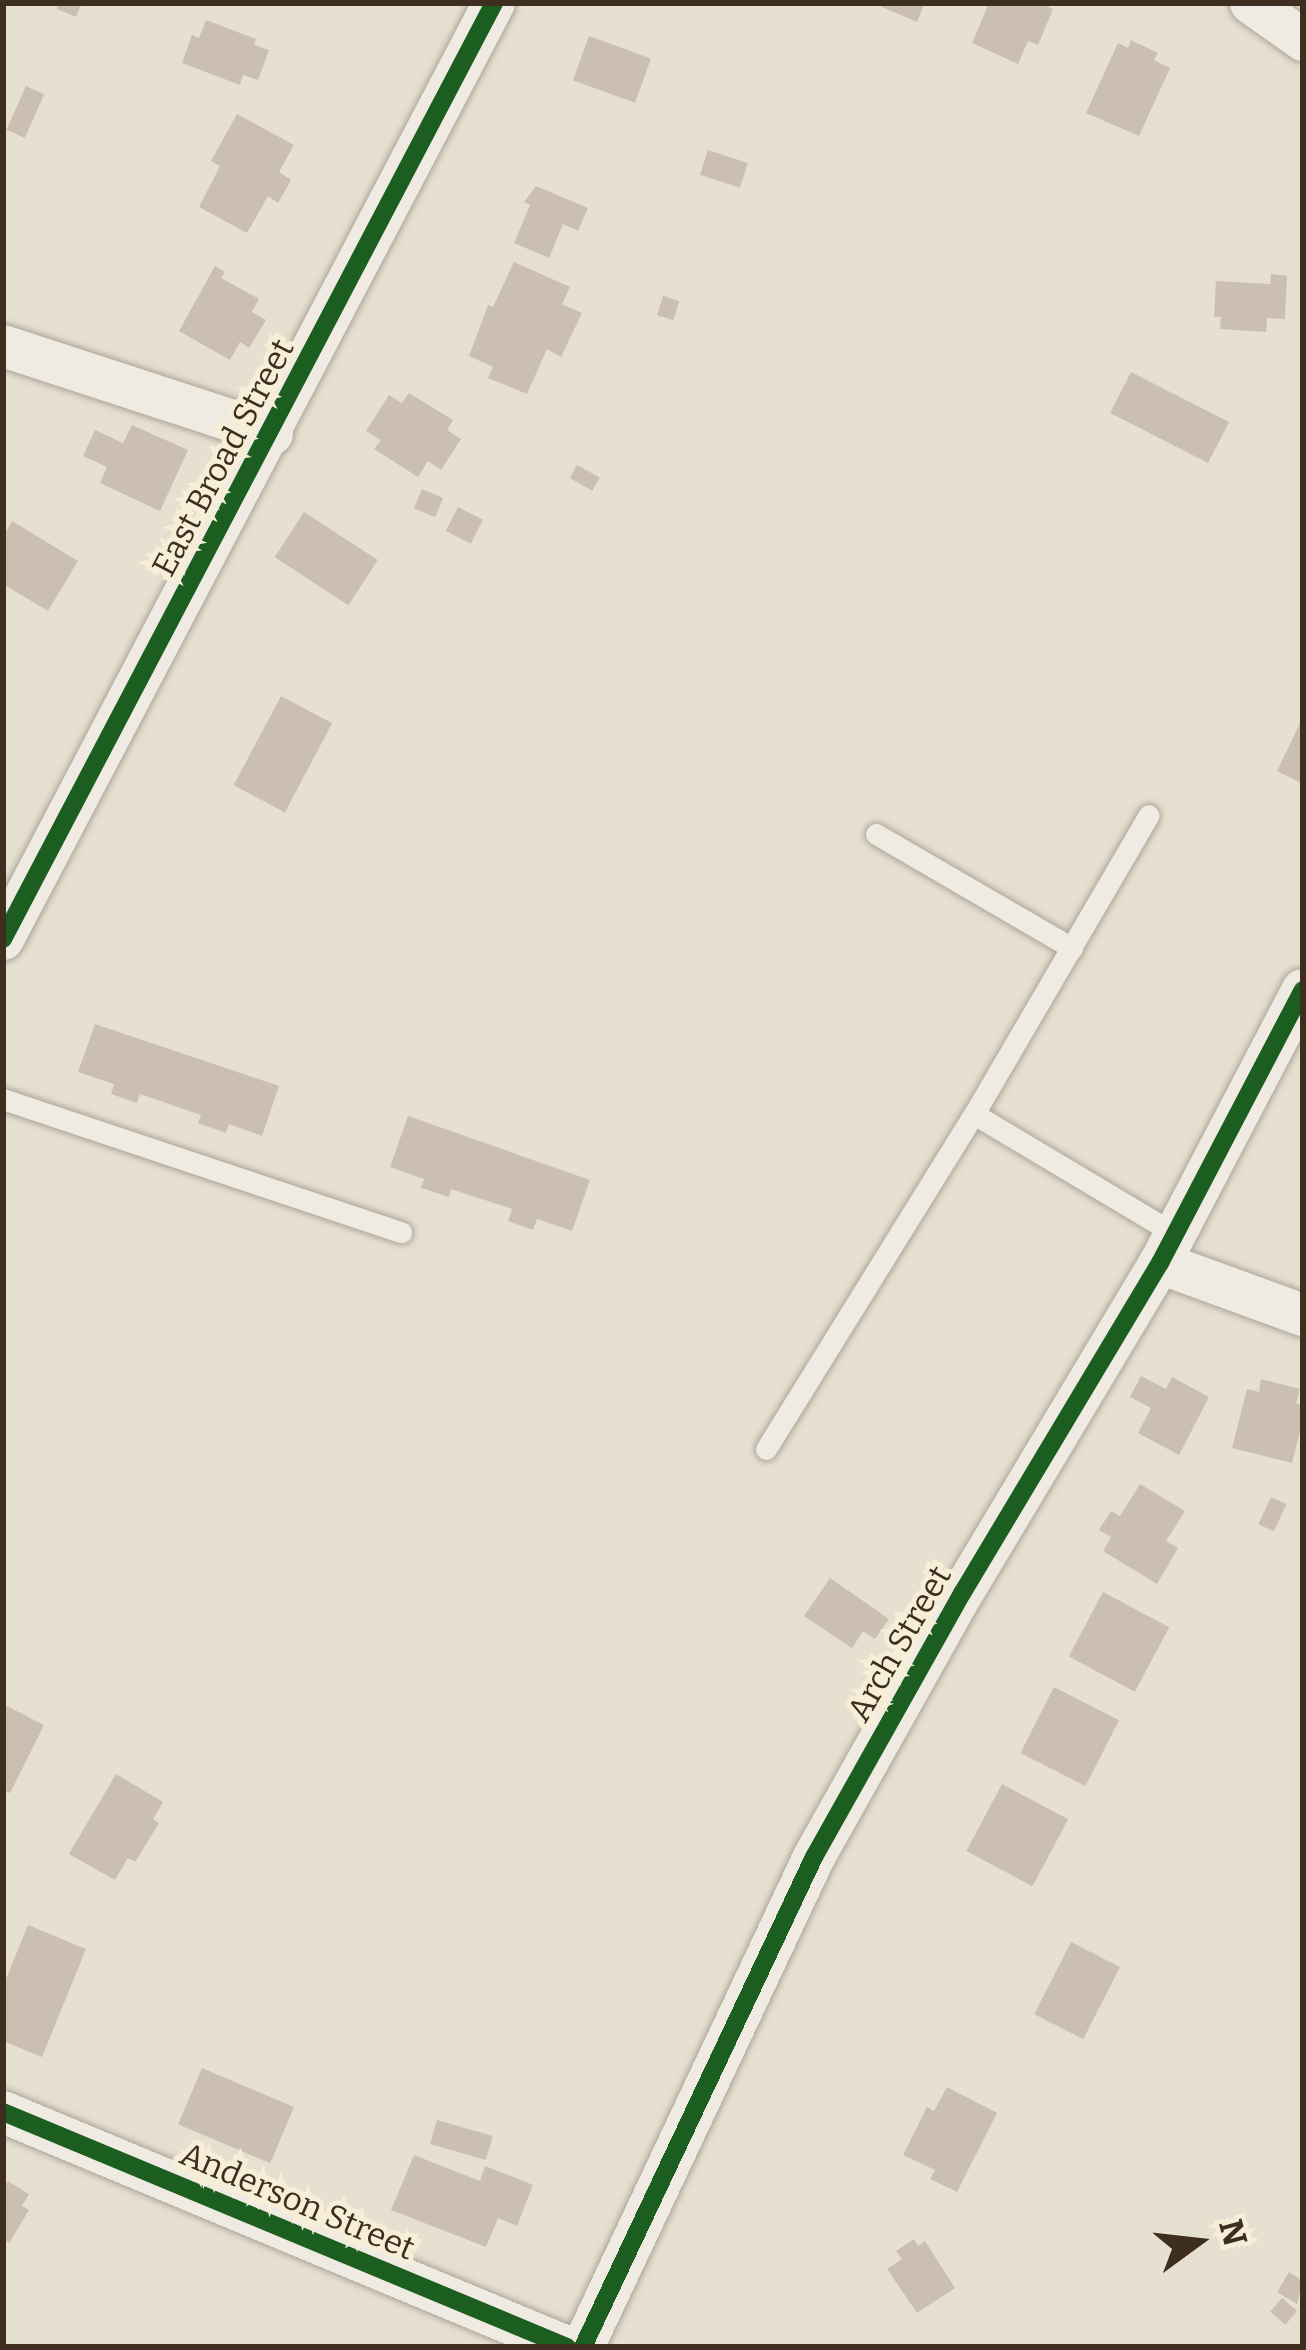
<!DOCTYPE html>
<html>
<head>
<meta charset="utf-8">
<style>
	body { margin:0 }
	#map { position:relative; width:1306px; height:2350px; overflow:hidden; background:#e7e0d1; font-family:Bitter,serif }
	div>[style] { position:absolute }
	.building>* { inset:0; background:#cbbfb2; transform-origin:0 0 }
	.roads { filter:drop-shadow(0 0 3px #ada599) drop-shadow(0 0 3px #ada599) }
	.lane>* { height:21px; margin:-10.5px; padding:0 10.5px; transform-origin:10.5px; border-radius:10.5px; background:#efebe3 }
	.street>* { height:42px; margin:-21px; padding:0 21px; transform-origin:21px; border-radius:21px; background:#efebe3 }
	.cycleway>* { height:18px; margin:-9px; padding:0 9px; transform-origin:9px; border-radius:9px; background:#1b5e20 }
	span { translate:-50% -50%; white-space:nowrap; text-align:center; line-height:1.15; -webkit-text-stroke:10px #f7eed8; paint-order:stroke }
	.street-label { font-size:33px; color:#3d2e20 }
	.frame { position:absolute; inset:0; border:6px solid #3d2e20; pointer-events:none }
	.north { position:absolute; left:1138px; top:2182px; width:120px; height:120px; -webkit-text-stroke:9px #f7eed8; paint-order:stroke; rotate:75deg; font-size:33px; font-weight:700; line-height:48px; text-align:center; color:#3d2e20 }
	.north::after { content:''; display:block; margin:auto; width:42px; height:54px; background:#3d2e20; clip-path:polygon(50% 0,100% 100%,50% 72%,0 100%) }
</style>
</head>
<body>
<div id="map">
	<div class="building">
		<div style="clip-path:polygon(59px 3px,82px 3px,76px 17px,57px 9px)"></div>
		<div style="clip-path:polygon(873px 3px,925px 3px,917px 22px)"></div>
		<div style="clip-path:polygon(989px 3px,1040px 3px,1053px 9px,1038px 45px,1028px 41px,1018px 64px,972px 43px)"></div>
		<div style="clip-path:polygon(206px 20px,256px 39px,254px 45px,269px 50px,258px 80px,243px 75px,240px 85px,182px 63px,192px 35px,199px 38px)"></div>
		<div style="left:589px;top:36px;width:66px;height:47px;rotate:20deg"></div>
		<div style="clip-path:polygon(1131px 40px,1158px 53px,1154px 60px,1170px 68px,1139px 136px,1086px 113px,1118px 43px,1128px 48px)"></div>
		<div style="left:26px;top:86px;width:20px;height:48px;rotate:24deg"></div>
		<div style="clip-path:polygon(237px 114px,294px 145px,279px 172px,291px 180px,278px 203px,268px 196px,247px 233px,199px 207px,220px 166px,211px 161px)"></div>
		<div style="left:708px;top:150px;width:42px;height:26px;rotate:18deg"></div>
		<div style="clip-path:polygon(536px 186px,588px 208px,578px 231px,563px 224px,549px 258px,514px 243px,530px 205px,524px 202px)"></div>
		<div style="clip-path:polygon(514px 262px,570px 287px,562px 304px,582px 313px,561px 357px,547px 349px,527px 394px,488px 378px,493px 367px,469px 356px,488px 305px,493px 307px)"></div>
		<div style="clip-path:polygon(215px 266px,225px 272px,221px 278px,259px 299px,252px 312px,266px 320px,249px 348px,240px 342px,230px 360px,179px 331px)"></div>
		<div style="clip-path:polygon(1271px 274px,1287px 276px,1285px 319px,1267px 318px,1266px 332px,1220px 329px,1221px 317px,1214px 317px,1216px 281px,1270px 284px)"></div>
		<div style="left:663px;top:296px;width:17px;height:20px;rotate:17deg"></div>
		<div style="left:1131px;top:372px;width:110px;height:46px;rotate:27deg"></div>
		<div style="clip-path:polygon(409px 393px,453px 420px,447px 430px,461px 439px,441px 470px,428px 461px,418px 477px,374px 449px,381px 440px,366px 431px,389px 395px,402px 403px)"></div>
		<div style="clip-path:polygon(132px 425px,188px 450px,160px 511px,100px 483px,107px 467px,83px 456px,95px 430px,123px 443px)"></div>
		<div style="left:577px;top:465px;width:26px;height:15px;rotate:29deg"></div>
		<div style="left:422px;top:489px;width:23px;height:21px;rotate:23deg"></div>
		<div style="left:458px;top:507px;width:28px;height:27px;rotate:27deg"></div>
		<div style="left:304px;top:512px;width:88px;height:54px;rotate:33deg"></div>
		<div style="clip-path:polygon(12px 521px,78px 561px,48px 611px,3px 584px,3px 537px)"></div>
		<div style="left:281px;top:696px;width:58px;height:101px;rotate:28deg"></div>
		<div style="clip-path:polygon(1303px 717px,1303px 784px,1277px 771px)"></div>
		<div style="clip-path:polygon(95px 1024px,279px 1086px,262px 1136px,229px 1124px,226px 1133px,198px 1123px,201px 1115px,140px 1094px,137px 1103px,111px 1094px,114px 1084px,78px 1072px)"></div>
		<div style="clip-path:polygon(408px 1116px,590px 1180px,572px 1231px,537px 1219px,533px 1230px,508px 1221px,512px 1209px,451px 1189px,449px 1197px,421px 1188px,424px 1179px,390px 1167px)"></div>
		<div style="clip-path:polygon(1141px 1376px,1166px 1389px,1172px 1377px,1209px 1397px,1179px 1455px,1138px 1433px,1151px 1408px,1130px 1397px)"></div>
		<div style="clip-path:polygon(1261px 1379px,1300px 1389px,1296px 1403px,1303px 1405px,1303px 1420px,1292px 1463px,1232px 1448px,1247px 1389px,1259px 1392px)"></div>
		<div style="clip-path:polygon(1140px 1484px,1185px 1511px,1166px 1541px,1178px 1548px,1157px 1584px,1103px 1551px,1111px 1537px,1099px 1530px,1111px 1511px,1120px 1516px)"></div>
		<div style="left:1271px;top:1497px;width:17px;height:30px;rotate:25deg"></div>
		<div style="clip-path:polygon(830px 1578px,889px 1619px,875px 1639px,863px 1631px,852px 1648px,804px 1616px)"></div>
		<div style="left:1103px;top:1592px;width:75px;height:73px;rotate:28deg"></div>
		<div style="left:1054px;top:1687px;width:73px;height:74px;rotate:27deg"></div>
		<div style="clip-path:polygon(3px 1704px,44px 1725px,10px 1793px,3px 1790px)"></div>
		<div style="clip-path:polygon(116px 1774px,163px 1802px,153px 1819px,159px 1823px,135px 1862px,128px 1858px,115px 1880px,69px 1854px)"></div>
		<div style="left:1002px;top:1784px;width:75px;height:76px;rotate:28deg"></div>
		<div style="clip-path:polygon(28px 1925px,86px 1949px,42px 2057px,3px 2041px,3px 1986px)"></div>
		<div style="left:1071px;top:1942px;width:55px;height:81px;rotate:27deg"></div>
		<div style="left:202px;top:2068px;width:100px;height:61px;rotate:23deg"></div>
		<div style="clip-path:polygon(947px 2087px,997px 2113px,957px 2192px,930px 2179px,935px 2170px,903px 2155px,927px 2107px,934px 2111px)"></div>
		<div style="left:437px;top:2120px;width:58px;height:25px;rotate:16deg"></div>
		<div style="clip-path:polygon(414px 2155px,480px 2181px,485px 2166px,533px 2185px,517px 2226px,498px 2218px,486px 2247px,391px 2210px)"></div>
		<div style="clip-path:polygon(8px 2181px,29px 2194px,22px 2206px,29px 2210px,9px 2243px,3px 2239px,3px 2189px)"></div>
		<div style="clip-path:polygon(914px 2239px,918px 2246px,925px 2241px,955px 2288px,917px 2313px,887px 2269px,902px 2259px,896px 2251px)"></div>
		<div style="clip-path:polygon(1289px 2272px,1303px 2281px,1297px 2304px,1277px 2292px)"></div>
		<div style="left:1282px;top:2298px;width:20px;height:18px;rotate:41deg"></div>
	</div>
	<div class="roads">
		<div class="lane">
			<div style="left:876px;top:834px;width:227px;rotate:30.2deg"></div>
			<div style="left:3px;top:1099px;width:420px;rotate:18.5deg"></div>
			<div style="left:974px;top:1114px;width:346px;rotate:-59.7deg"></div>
			<div style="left:766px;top:1449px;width:394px;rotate:-58.2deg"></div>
			<div style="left:974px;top:1114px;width:234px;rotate:30.8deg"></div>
		</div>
		<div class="street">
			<div style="left:1251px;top:3px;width:64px;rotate:35.4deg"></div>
			<div style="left:3px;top:346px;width:283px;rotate:18.1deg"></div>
			<div style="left:3px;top:939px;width:1057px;rotate:-62.32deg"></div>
			<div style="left:1160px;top:1263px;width:152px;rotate:20deg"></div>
			<div style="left:3px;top:2112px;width:611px;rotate:22.62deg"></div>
			<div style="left:583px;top:2347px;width:542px;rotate:-64.76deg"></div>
			<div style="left:814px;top:1857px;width:304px;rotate:-60.7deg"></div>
			<div style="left:963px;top:1592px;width:383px;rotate:-59.1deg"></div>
			<div style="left:1160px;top:1263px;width:308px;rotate:-62.4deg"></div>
		</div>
	</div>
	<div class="cycleway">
		<div style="left:3px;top:939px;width:1057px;rotate:-62.32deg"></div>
		<div style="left:3px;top:2112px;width:611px;rotate:22.62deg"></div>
		<div style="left:583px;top:2347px;width:542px;rotate:-64.76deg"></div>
		<div style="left:814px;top:1857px;width:304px;rotate:-60.7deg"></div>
		<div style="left:963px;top:1592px;width:383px;rotate:-59.1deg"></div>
		<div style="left:1160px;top:1263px;width:308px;rotate:-62.4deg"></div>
	</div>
	<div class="street-label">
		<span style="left:224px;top:458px;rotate:-62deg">East Broad Street</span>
		<span style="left:900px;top:1644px;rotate:-60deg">Arch Street</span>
		<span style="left:297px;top:2202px;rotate:23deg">Anderson Street</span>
	</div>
	<div class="frame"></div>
	<div class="north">N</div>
</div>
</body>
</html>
